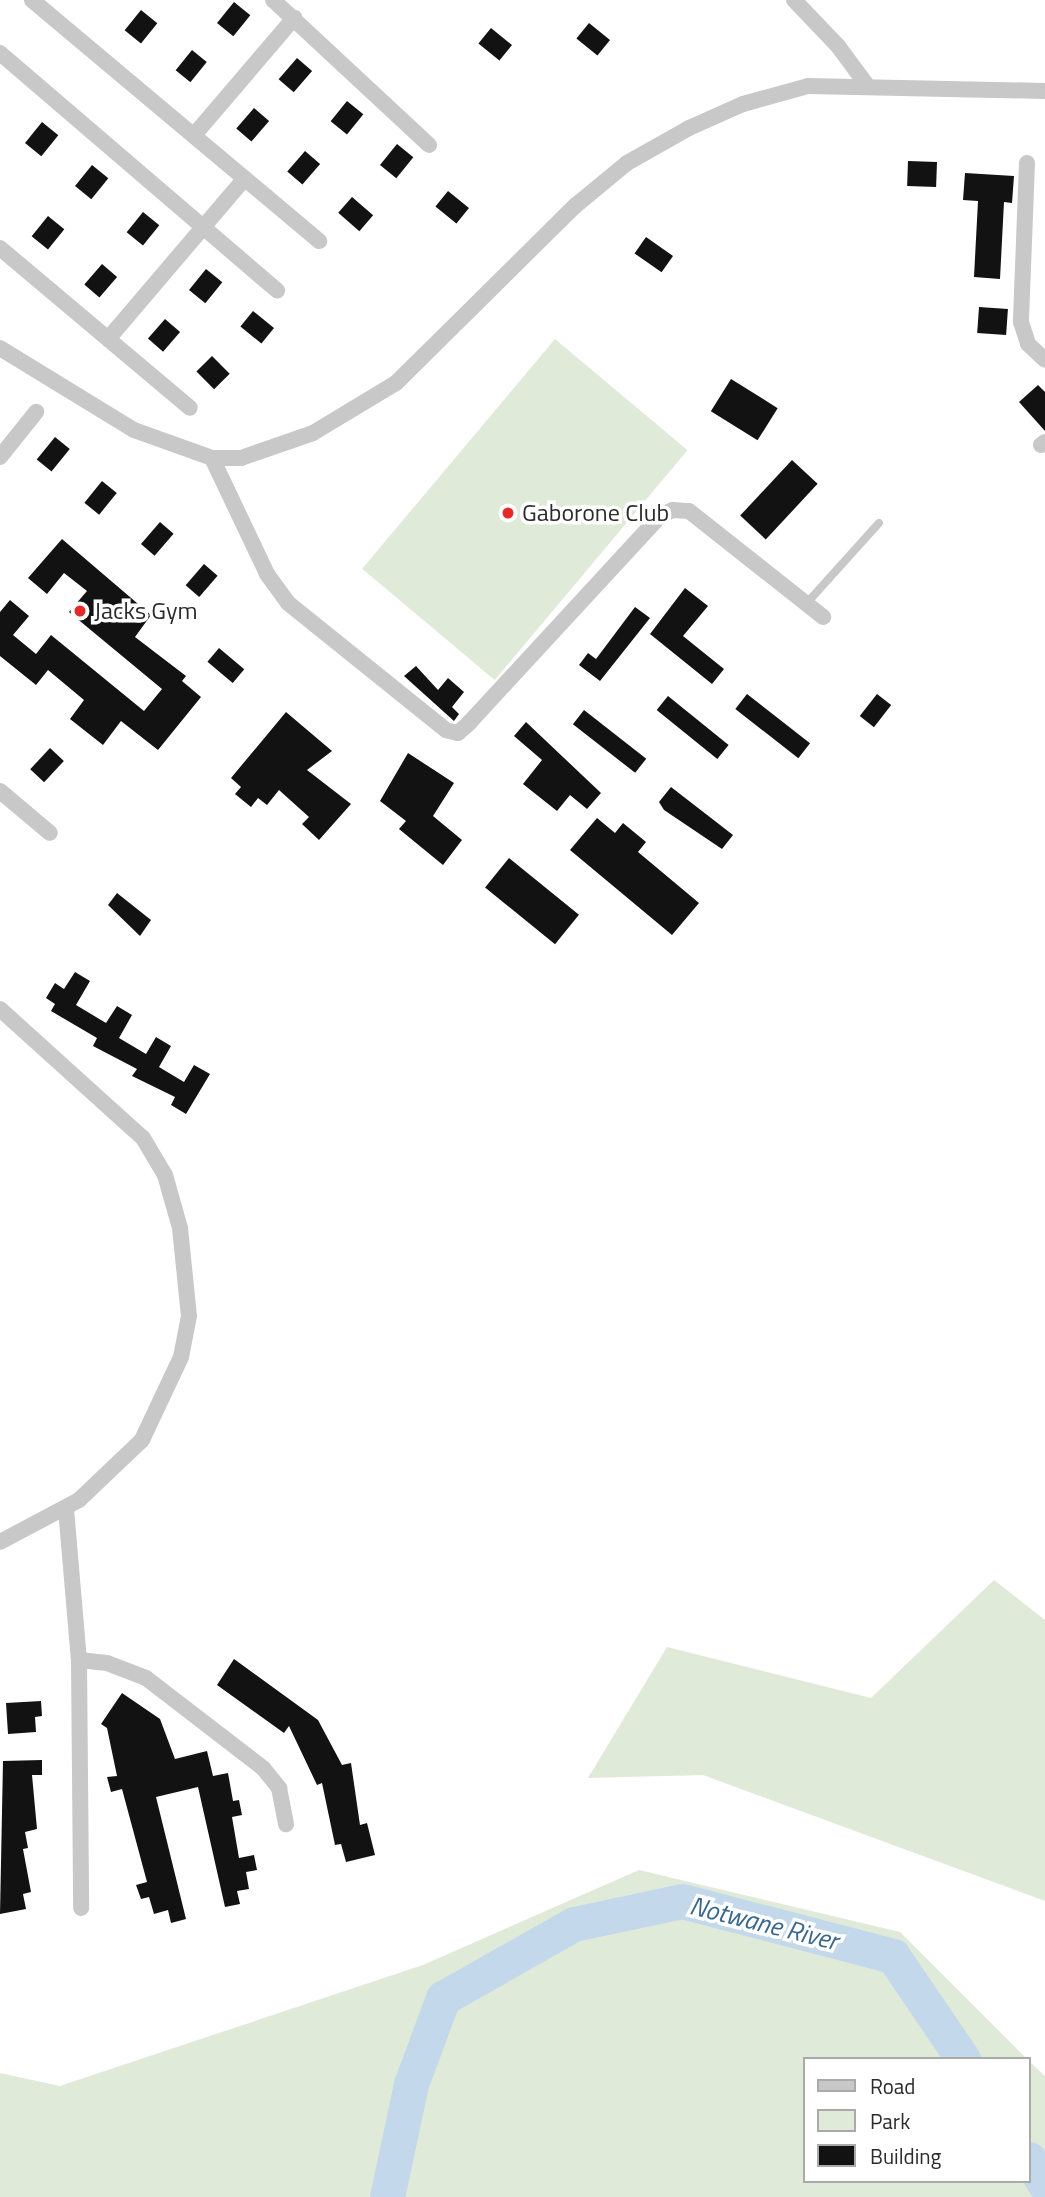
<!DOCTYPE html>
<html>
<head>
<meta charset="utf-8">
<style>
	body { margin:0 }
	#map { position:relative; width:1045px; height:2197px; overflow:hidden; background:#fff; font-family:"Titillium Web",sans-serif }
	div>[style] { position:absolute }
	.green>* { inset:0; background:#e0ead8; transform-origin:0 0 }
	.river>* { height:35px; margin:-17.5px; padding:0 17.5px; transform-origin:17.5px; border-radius:17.5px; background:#c3d9eb }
	.building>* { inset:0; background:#121212; transform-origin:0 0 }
	.service>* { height:8px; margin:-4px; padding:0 4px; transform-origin:4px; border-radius:4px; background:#c8c8c8 }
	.minor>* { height:16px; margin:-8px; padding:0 8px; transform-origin:8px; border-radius:8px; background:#c8c8c8 }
	.dots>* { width:19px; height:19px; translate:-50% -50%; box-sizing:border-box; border:4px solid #fff; border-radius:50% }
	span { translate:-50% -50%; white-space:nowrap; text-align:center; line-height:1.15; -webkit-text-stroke:7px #fff; paint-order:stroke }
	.poi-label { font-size:24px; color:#2b2b2b }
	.left { translate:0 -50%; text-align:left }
	.water-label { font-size:26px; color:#39678e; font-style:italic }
	.legend { position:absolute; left:803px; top:2057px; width:228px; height:126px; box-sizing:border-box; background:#fff; border:2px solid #aaa; margin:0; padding:9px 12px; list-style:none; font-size:21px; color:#2b2b2b }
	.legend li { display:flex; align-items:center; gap:14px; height:35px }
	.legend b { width:35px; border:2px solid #aaa }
</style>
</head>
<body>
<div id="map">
	<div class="green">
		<div style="left:555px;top:339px;width:173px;height:300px;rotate:40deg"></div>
		<div style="clip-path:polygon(994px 1580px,1045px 1620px,1045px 1901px,703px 1775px,588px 1778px,667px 1647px,871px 1698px)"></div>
		<div style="clip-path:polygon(639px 1870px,900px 1932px,1027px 2059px,805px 2059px,805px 2181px,1029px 2181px,1029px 2061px,1045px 2076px,1045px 2197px,0 2197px,0 2073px,60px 2086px,423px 1965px)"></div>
	</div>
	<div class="river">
		<div style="left:1029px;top:2159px;width:31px;rotate:58deg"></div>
		<div style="left:387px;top:2197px;width:116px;rotate:-78deg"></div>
		<div style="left:411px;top:2084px;width:92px;rotate:-69.6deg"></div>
		<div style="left:443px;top:1998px;width:150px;rotate:-29.5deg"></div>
		<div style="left:574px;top:1924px;width:110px;rotate:-12deg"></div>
		<div style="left:682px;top:1901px;width:218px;rotate:14.6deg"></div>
		<div style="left:893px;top:1956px;width:125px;rotate:55.8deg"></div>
	</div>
	<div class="building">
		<div style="left:234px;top:2px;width:21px;height:27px;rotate:39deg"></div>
		<div style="left:141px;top:10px;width:21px;height:26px;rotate:39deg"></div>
		<div style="left:589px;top:23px;width:27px;height:20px;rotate:39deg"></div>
		<div style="left:491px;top:28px;width:27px;height:20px;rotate:39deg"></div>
		<div style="left:192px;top:50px;width:19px;height:26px;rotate:39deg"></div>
		<div style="left:297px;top:58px;width:20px;height:28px;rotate:41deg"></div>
		<div style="left:347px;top:101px;width:21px;height:26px;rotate:39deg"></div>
		<div style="left:254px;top:108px;width:20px;height:27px;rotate:41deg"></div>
		<div style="left:42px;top:122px;width:21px;height:27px;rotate:39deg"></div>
		<div style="left:397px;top:144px;width:21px;height:27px;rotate:39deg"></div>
		<div style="left:305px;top:151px;width:20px;height:27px;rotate:41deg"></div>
		<div style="left:908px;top:161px;width:29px;height:25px;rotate:2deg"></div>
		<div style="left:92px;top:165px;width:21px;height:27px;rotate:39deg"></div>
		<div style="clip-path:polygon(965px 173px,1014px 176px,1012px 203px,1004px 202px,1000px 279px,974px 277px,978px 201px,963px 200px)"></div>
		<div style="left:448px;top:191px;width:27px;height:20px;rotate:39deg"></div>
		<div style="left:352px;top:197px;width:28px;height:21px;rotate:41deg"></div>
		<div style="left:143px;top:212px;width:21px;height:26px;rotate:39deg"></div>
		<div style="left:48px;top:216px;width:21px;height:26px;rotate:39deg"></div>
		<div style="left:646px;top:237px;width:33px;height:20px;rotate:35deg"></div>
		<div style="left:102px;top:264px;width:20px;height:27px;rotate:41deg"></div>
		<div style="left:206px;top:269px;width:21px;height:27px;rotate:39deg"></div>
		<div style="left:979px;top:307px;width:29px;height:26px;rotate:4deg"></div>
		<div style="left:253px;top:311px;width:27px;height:20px;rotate:39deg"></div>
		<div style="left:165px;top:319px;width:20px;height:26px;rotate:41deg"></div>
		<div style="left:212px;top:356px;width:25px;height:22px;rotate:45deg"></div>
		<div style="left:731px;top:379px;width:55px;height:38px;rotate:32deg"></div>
		<div style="clip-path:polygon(1038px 385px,1045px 392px,1045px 431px,1019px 402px)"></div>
		<div style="left:55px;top:437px;width:19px;height:29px;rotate:39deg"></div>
		<div style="left:792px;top:460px;width:35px;height:76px;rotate:43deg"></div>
		<div style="left:102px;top:481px;width:19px;height:28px;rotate:39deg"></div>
		<div style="left:160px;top:522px;width:18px;height:29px;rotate:41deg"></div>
		<div style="clip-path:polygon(62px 539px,151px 615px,135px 637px,186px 676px,182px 681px,201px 697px,158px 750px,121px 721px,103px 745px,70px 719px,84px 700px,48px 670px,36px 685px,0 656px,0 612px,10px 600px,29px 616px,13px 635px,36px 654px,51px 635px,144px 711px,162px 689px,69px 612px,87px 591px,64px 573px,47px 594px,28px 578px)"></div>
		<div style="left:204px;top:564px;width:18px;height:28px;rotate:41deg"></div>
		<div style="clip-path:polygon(685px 588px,708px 606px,683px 636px,724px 669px,712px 684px,650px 634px)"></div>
		<div style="clip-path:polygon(635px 607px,650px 618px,600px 681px,579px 665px,588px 653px,596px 659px)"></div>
		<div style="left:219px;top:648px;width:33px;height:18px;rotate:40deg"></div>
		<div style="clip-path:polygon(416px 666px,438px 690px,448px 678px,464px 692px,452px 707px,459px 714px,454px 721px,404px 676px)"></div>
		<div style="left:747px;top:694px;width:80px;height:19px;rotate:38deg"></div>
		<div style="left:877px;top:694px;width:18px;height:28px;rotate:38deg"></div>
		<div style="left:668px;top:696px;width:78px;height:18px;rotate:39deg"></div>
		<div style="left:584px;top:710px;width:79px;height:18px;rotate:38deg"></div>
		<div style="clip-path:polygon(286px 712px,332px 751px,307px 770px,351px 804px,319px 840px,302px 824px,309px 817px,279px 790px,267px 805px,258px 798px,251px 807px,235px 794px,241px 787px,231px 778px)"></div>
		<div style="clip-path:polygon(526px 722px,601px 793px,587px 809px,570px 795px,557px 811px,523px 784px,542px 760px,514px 736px)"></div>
		<div style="left:50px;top:748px;width:19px;height:29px;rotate:43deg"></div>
		<div style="clip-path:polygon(408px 753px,454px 783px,433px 816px,462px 840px,443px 865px,399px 829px,406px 821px,380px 801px)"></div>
		<div style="clip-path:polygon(671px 787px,733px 835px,722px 849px,664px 810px,659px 802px)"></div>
		<div style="clip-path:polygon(597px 818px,615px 833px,623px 823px,646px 842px,638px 852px,699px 903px,672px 935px,570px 850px)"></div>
		<div style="left:509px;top:858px;width:90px;height:38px;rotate:39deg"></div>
		<div style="clip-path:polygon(117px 893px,151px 920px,140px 936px,108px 905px)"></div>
		<div style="clip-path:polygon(75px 972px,90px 981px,76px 1005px,106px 1023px,117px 1006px,132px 1015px,119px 1038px,146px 1054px,156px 1037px,171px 1046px,159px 1067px,184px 1082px,194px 1065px,210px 1074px,186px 1114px,171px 1105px,175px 1097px,132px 1076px,137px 1069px,93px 1046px,97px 1038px,51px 1011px,55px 1004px,46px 998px,55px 983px,64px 989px)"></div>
		<div style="clip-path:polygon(234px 1659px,318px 1720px,342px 1765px,351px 1763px,360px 1825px,367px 1823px,375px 1855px,346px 1862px,341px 1844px,335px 1845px,322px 1783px,317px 1785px,289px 1726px,284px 1733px,217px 1685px)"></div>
		<div style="clip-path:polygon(122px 1693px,160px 1719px,175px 1759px,207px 1751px,213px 1776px,228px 1773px,233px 1801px,239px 1800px,242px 1815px,232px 1817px,239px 1858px,254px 1855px,257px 1870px,246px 1872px,249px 1889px,237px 1891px,240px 1904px,225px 1907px,198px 1787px,156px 1797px,186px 1919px,171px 1923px,168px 1910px,154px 1914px,149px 1897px,141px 1899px,136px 1885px,147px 1882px,122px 1789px,111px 1792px,107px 1777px,117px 1776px,107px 1728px,101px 1724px)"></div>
		<div style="clip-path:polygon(41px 1701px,42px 1716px,35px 1717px,36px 1732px,8px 1734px,6px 1703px)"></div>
		<div style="clip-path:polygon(42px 1760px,42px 1775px,32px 1775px,37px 1829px,25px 1832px,28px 1848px,23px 1849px,31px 1892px,23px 1894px,26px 1909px,0 1914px,3px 1761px)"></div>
	</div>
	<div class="service">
		<div style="left:806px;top:604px;width:109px;rotate:-48deg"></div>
	</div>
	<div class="minor">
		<div style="left:32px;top:0;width:375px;rotate:40deg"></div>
		<div style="left:273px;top:0;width:213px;rotate:42.9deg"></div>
		<div style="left:794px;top:0;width:64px;rotate:46.3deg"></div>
		<div style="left:838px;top:46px;width:47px;rotate:53.6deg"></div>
		<div style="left:0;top:53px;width:365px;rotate:40.6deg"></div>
		<div style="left:195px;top:134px;width:153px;rotate:-49.5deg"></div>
		<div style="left:1027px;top:163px;width:159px;rotate:92.2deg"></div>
		<div style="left:1021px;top:322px;width:23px;rotate:72deg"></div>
		<div style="left:1028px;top:344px;width:23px;rotate:43deg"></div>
		<div style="left:0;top:248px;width:248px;rotate:40.1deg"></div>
		<div style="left:108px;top:339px;width:211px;rotate:-49.6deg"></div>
		<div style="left:0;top:348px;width:157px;rotate:31.5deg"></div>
		<div style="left:134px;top:430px;width:83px;rotate:19.7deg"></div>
		<div style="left:212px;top:458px;width:29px"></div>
		<div style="left:241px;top:458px;width:76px;rotate:-19.1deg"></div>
		<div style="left:313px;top:433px;width:97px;rotate:-31.1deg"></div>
		<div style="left:396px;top:383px;width:252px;rotate:-44.7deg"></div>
		<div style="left:575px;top:206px;width:67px;rotate:-39.6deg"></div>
		<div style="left:627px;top:163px;width:71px;rotate:-29.4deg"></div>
		<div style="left:689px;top:128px;width:59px;rotate:-24deg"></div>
		<div style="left:743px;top:104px;width:67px;rotate:-15.5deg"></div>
		<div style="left:808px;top:86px;width:237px;rotate:1.2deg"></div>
		<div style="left:1041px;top:445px;width:5px;rotate:-37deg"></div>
		<div style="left:0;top:457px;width:58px;rotate:-51.3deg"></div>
		<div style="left:212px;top:458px;width:128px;rotate:64.6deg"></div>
		<div style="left:267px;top:574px;width:36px;rotate:54deg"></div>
		<div style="left:288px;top:603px;width:203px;rotate:38.8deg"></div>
		<div style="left:446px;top:730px;width:12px;rotate:14deg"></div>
		<div style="left:458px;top:733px;width:15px;rotate:-42deg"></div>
		<div style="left:469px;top:723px;width:282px;rotate:-47.3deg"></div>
		<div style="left:660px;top:516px;width:14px;rotate:-25deg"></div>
		<div style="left:673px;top:510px;width:16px;rotate:4deg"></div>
		<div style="left:689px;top:511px;width:171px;rotate:38.3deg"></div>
		<div style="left:0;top:791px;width:65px;rotate:40deg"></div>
		<div style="left:0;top:1009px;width:193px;rotate:42.1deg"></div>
		<div style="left:143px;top:1138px;width:43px;rotate:59.3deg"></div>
		<div style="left:165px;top:1175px;width:55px;rotate:74.2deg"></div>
		<div style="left:180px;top:1228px;width:88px;rotate:84.2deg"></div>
		<div style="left:189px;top:1316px;width:42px;rotate:101deg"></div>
		<div style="left:181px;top:1357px;width:92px;rotate:115.2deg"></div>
		<div style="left:142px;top:1440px;width:87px;rotate:136.4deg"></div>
		<div style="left:79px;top:1500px;width:89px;rotate:152deg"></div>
		<div style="left:66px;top:1509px;width:152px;rotate:85.1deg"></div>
		<div style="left:79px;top:1660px;width:248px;rotate:89.5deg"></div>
		<div style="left:79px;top:1660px;width:28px;rotate:6deg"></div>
		<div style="left:107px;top:1663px;width:42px;rotate:21deg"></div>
		<div style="left:146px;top:1678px;width:148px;rotate:37.6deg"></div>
		<div style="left:263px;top:1768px;width:26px;rotate:51deg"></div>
		<div style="left:279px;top:1788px;width:37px;rotate:79deg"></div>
	</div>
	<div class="dots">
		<div style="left:508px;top:513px;background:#e72929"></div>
		<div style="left:80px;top:611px;background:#e72929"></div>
	</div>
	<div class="poi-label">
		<span class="left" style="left:522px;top:513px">Gaborone Club</span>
		<span class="left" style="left:94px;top:611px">Jacks Gym</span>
	</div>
	<div class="water-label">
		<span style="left:764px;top:1923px;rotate:14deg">Notwane River</span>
	</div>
	<ul class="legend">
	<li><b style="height:9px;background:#c8c8c8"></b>Road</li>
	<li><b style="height:19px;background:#e0ead8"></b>Park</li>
	<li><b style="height:19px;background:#121212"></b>Building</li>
	</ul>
</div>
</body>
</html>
